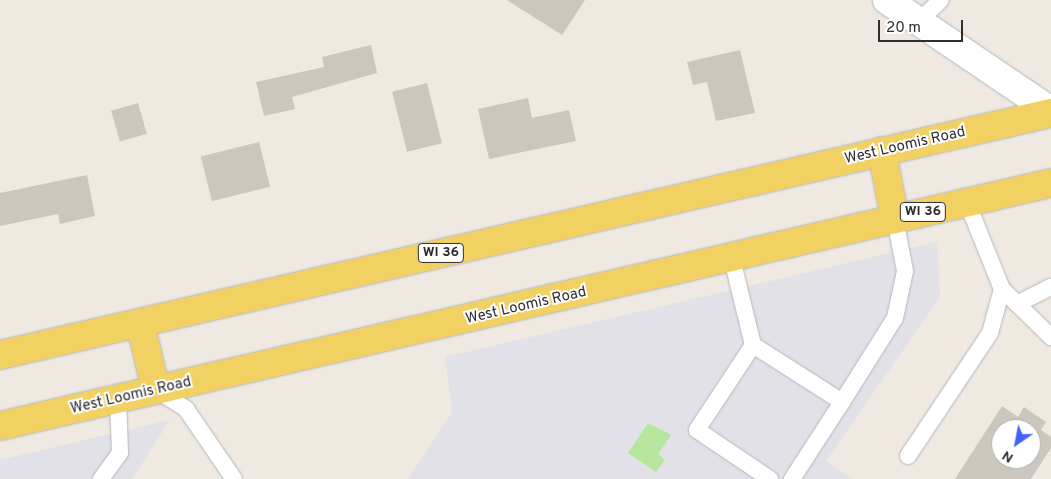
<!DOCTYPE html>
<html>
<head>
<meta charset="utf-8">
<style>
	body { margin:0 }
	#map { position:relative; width:1051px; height:479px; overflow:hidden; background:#efe9e1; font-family:Overpass,sans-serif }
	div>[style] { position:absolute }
	.industrial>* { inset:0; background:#e3e1e8 }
	.green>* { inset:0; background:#b6e59e }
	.building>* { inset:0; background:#cbc7bf; transform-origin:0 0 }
	.roads { filter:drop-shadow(0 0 1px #b4b7c1) drop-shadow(0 0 1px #b4b7c1) }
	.service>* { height:16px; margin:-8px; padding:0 8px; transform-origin:8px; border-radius:8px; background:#fff }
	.tertiary>* { height:28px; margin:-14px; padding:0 14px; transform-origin:14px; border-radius:14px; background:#fff }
	.primary>* { height:28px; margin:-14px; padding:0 14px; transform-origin:14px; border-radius:14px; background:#f2d163 }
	span { translate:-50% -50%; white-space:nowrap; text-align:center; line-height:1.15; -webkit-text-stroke:4px #fff; paint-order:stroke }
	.shield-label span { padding:1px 4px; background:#fff; border:1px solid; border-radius:4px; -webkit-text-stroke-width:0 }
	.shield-label { font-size:14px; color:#2e2e2e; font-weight:700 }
	.street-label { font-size:15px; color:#2e2e2e }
	.north { position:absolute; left:991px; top:419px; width:50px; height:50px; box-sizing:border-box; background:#fff; border:1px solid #ababab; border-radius:50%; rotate:213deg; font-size:14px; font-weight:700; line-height:20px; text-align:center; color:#2e2e2e }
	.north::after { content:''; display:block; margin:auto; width:18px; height:22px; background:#4264fb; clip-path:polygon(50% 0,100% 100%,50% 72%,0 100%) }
	.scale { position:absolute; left:878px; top:20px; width:85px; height:22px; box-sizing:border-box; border:2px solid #2e2e2e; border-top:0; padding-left:6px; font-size:15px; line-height:18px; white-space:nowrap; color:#2e2e2e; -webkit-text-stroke:4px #fff; paint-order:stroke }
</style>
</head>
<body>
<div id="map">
	<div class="industrial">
		<div style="clip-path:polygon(937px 242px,940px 297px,826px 461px,852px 479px,408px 479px,452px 412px,445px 357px)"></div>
		<div style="clip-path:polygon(170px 420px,132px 479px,0 479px,0 460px)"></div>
	</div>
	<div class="green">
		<div style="clip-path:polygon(648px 423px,671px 435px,658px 454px,665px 460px,656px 472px,628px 453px)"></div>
	</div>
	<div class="building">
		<div style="clip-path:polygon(507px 0,585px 0,562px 35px)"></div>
		<div style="clip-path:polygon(371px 45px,377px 73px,292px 97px,295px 109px,264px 116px,256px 82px,324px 67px,322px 57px)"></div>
		<div style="clip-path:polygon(740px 50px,755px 113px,716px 121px,707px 82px,693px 85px,687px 62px)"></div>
		<div style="left:427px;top:83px;width:62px;height:36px;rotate:76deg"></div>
		<div style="clip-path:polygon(528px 98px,532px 118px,569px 110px,576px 141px,489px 159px,478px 109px)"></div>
		<div style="left:138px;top:103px;width:32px;height:28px;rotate:74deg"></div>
		<div style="left:259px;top:142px;width:46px;height:60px;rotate:76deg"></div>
		<div style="clip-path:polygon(87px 175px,95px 216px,60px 224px,58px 214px,0 226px,0 193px)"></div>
		<div style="clip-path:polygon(evenodd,1002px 406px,1018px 417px,1024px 407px,1046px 422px,1041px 430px,1051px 437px,1051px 448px,1031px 479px,955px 479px,1002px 406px,1001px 429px,1031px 429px,1031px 459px,1001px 459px,1001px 429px)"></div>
	</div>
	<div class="roads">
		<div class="service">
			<div style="left:919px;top:21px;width:30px;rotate:-44deg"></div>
			<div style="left:967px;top:202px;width:94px;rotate:68.1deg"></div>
			<div style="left:1002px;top:289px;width:69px;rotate:44.4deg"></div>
			<div style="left:732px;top:259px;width:89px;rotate:76.3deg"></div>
			<div style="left:753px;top:345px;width:106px;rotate:32.6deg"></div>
			<div style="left:842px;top:402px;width:99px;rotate:-57.8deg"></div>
			<div style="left:895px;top:318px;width:48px;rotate:-78deg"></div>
			<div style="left:905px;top:271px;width:53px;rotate:-100.9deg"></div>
			<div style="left:1017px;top:304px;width:38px;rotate:-27deg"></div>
			<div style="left:753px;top:345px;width:102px;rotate:123.4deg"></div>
			<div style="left:697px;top:430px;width:88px;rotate:33.9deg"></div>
			<div style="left:156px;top:390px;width:36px;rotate:32deg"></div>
			<div style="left:186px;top:409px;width:85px;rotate:55.6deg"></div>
			<div style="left:908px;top:456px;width:148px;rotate:-56.3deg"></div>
			<div style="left:990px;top:333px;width:46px;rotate:-74.7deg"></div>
			<div style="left:101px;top:479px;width:32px;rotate:-54deg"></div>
			<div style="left:120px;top:453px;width:54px;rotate:-92.1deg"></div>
			<div style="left:792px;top:479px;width:92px;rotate:-57deg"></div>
		</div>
		<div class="tertiary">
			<div style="left:887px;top:0;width:198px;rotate:34.1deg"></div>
		</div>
		<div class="primary">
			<div style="left:882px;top:151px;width:69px;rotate:79.2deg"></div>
			<div style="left:140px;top:323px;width:69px;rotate:76.6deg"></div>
			<div style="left:0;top:355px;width:1079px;rotate:-12.97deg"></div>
			<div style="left:0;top:426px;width:1079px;rotate:-13.02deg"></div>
		</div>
	</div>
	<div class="shield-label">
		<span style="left:923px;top:212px">WI 36</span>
		<span style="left:441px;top:253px">WI 36</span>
	</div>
	<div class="street-label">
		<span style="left:905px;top:146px;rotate:-13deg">West Loomis Road</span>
		<span style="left:526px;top:306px;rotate:-13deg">West Loomis Road</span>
		<span style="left:131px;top:396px;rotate:-13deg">West Loomis Road</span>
	</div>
	<div class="north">N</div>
	<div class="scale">20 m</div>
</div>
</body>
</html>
